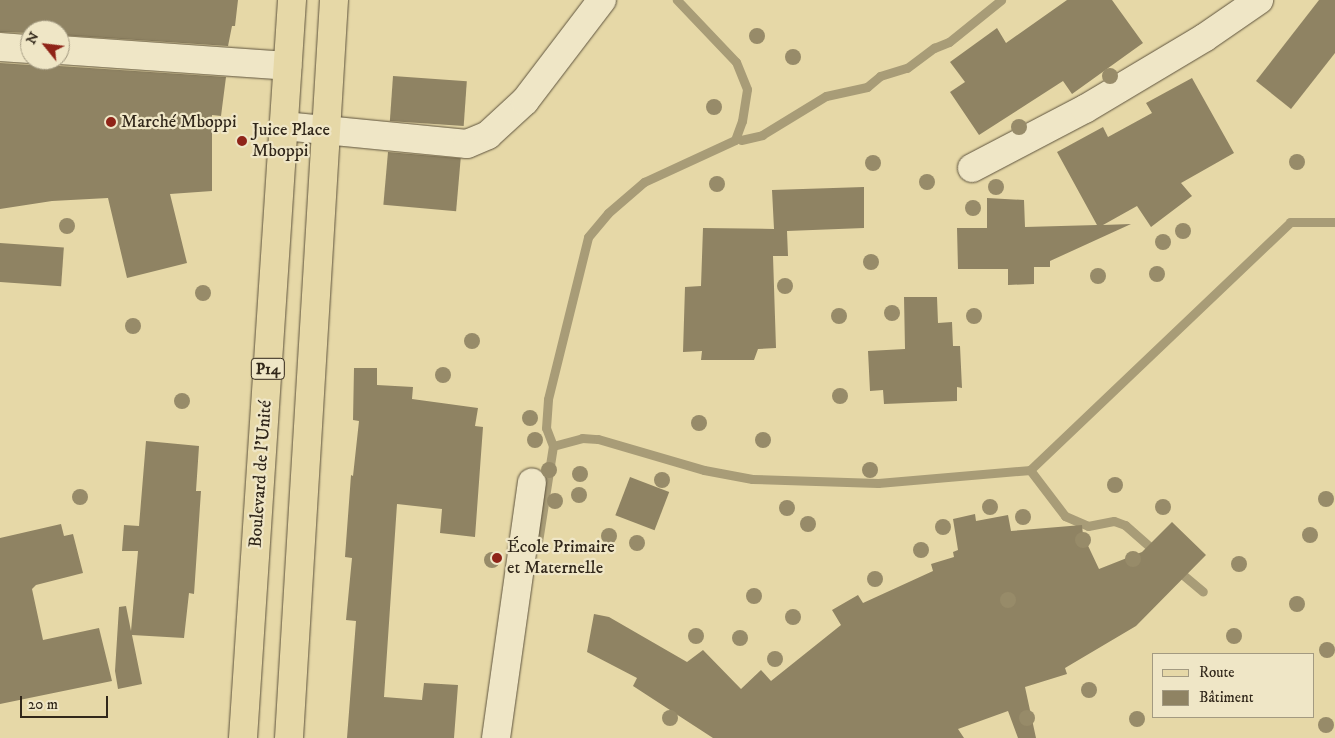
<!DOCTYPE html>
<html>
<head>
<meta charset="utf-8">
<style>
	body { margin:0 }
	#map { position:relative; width:1335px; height:738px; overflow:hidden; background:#e6d8a7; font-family:"IM FELL DW Pica",serif }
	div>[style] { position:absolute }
	.stream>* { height:9px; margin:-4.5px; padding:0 4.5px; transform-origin:4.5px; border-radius:4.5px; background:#a89c77 }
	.building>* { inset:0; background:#8f8363; transform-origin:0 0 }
	.roads { filter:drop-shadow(0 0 1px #5e533d) drop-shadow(0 0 1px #5e533d) }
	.minor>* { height:28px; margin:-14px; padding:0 14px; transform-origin:14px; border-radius:14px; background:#efe6c6 }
	.major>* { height:28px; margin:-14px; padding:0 14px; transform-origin:14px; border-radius:14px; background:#e6d8a7 }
	.trees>* { width:16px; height:16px; margin:-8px; border-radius:50%; background:#978b69 }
	.dots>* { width:14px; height:14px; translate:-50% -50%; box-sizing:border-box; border:2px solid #efe6c6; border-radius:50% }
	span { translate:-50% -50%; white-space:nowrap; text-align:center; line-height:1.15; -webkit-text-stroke:4.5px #efe6c6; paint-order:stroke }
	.shield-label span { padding:1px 4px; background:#efe6c6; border:1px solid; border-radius:4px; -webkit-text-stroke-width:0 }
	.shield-label { font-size:16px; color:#31271a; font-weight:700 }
	.poi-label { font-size:18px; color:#31271a }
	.left { translate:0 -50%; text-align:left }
	.street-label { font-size:18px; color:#31271a }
	.legend { position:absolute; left:1152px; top:653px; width:162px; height:65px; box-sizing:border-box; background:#efe6c6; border:1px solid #a39a81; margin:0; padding:6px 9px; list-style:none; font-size:15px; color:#31271a }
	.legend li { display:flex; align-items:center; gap:10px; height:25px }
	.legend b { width:25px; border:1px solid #a39a81 }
	.north { position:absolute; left:20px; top:20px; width:50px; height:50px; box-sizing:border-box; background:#efe6c6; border:1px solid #a39a81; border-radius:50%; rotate:299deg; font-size:14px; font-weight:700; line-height:20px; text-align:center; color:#31271a }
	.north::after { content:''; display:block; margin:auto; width:18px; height:22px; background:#8f2418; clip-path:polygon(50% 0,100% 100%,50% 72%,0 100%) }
	.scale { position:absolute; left:20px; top:696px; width:88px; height:22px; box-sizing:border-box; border:2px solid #31271a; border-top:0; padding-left:6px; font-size:15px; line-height:18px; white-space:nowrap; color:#31271a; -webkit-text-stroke:4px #efe6c6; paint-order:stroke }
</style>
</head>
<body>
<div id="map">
	<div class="stream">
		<div style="left:741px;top:140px;width:22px;rotate:-13deg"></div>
		<div style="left:762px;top:135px;width:75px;rotate:-31.4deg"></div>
		<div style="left:826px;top:96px;width:42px;rotate:-12.4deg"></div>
		<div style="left:867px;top:87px;width:17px;rotate:-40deg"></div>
		<div style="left:880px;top:76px;width:28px;rotate:-17deg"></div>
		<div style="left:907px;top:68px;width:34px;rotate:-37deg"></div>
		<div style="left:934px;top:48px;width:16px;rotate:-22deg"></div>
		<div style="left:949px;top:42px;width:67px;rotate:-38.9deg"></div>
		<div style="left:553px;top:446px;width:30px;rotate:-15deg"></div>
		<div style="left:582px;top:438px;width:16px;rotate:4deg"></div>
		<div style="left:598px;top:439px;width:110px;rotate:16.3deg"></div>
		<div style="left:704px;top:470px;width:49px;rotate:10.6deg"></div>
		<div style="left:752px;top:479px;width:126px;rotate:1.8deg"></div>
		<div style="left:878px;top:483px;width:153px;rotate:-4.9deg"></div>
		<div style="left:1030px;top:470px;width:359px;rotate:-43.6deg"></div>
		<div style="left:1290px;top:222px;width:45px"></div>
		<div style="left:1030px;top:470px;width:58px;rotate:52.7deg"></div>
		<div style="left:1065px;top:516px;width:25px;rotate:23deg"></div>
		<div style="left:1088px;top:526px;width:26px;rotate:-11deg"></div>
		<div style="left:1114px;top:521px;width:12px;rotate:20deg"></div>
		<div style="left:1125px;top:525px;width:43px;rotate:41.2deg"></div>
		<div style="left:537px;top:548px;width:103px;rotate:-81.1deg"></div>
		<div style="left:553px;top:446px;width:19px;rotate:-111deg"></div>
		<div style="left:546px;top:428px;width:29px;rotate:-86deg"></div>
		<div style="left:548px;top:399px;width:167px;rotate:-76.1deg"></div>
		<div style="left:588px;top:237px;width:31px;rotate:-50deg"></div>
		<div style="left:608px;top:213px;width:48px;rotate:-40.7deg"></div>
		<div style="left:644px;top:182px;width:100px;rotate:-24.8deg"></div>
		<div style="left:735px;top:140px;width:20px;rotate:-70deg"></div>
		<div style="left:742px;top:121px;width:32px;rotate:-81deg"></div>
		<div style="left:747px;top:89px;width:29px;rotate:-112deg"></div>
		<div style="left:736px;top:62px;width:86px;rotate:-133.6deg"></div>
		<div style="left:1176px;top:569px;width:35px;rotate:40deg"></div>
	</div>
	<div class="building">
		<div style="clip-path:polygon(0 0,238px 0,235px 26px,232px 26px,228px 46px,60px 35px,60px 30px,30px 30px,30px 33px,0 32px)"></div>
		<div style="clip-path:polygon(1067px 0,1112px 0,1143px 43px,1072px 94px,1063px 81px,979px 135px,950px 92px,965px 82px,950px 62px,997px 28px,1006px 43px)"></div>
		<div style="clip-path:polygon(1319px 0,1335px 0,1335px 53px,1291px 109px,1256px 81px)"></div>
		<div style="clip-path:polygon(40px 60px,59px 66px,226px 77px,221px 116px,212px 115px,212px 191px,170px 194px,187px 263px,127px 278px,108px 198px,52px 201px,0 209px,0 63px,29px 65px)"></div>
		<div style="left:393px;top:76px;width:74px;height:45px;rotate:4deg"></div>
		<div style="clip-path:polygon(1192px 78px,1234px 153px,1181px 183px,1192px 196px,1151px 227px,1137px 206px,1103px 225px,1131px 224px,1050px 261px,1050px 267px,1034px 267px,1034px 284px,1008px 285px,1008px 269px,958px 269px,957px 228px,987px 228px,987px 198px,1024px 200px,1025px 227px,1097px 225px,1057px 152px,1103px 127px,1108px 137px,1152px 113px,1146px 103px)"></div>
		<div style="left:388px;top:152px;width:73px;height:53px;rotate:5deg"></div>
		<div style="clip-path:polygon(864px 187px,864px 228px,787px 231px,788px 256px,773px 256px,776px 348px,758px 349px,754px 360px,701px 360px,702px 351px,683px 352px,685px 287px,701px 286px,703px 228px,774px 229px,772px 190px)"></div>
		<div style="left:0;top:243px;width:64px;height:39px;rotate:4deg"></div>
		<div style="clip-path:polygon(904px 297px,937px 297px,938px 323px,952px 322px,953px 346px,960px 346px,962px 388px,957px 387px,957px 401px,884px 404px,883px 390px,870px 391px,868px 351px,905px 349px)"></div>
		<div style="clip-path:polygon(354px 368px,377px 368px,377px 385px,413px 387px,412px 399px,478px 408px,475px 426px,483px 427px,475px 537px,440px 533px,442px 509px,397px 504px,384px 697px,422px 700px,424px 683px,458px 685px,454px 738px,347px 738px,356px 621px,346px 620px,352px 558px,345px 557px,351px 475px,353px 476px,359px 421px,353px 420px)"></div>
		<div style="clip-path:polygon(146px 441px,199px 446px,196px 491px,201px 491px,194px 594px,189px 593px,184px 638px,132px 635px,142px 684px,118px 689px,115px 671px,119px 607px,126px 606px,131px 631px,138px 551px,122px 551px,124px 525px,139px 526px)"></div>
		<div style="left:630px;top:477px;width:42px;height:41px;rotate:21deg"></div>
		<div style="clip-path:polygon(975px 514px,976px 521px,1008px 515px,1011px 531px,1082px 525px,1083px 535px,1099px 569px,1142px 552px,1172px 522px,1206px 555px,1136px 626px,1065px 668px,1067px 674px,1025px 687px,1036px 738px,1018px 738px,1008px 711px,958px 729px,964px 738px,713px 738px,633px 686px,637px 678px,587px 652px,594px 614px,609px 617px,687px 662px,703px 650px,741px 689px,761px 670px,771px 681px,841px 625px,832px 610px,858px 595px,863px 603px,933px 571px,931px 564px,954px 557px,953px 552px,958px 550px,953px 519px)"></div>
		<div style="clip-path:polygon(61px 524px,64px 536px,73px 534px,83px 573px,36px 585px,32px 589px,43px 640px,99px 628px,112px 681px,0 704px,0 538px)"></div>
	</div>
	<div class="roads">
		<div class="minor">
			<div style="left:0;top:47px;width:30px;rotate:4deg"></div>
			<div style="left:60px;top:50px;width:228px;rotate:4deg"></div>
			<div style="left:284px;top:126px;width:184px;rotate:5.6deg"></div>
			<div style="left:467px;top:144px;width:23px;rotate:-23deg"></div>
			<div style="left:488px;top:135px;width:50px;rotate:-42.6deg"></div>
			<div style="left:525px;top:101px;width:127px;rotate:-52.7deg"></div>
			<div style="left:972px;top:168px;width:127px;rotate:-27.6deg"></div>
			<div style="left:1085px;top:109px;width:139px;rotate:-30.8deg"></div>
			<div style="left:1204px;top:38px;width:67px;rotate:-34.6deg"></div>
			<div style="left:496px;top:738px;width:258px;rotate:-82deg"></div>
		</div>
		<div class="major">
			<div style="left:243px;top:738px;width:740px;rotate:-86.2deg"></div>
			<div style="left:289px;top:738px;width:739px;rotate:-86.51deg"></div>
		</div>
	</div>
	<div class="trees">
		<div style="left:757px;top:36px"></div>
		<div style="left:793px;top:57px"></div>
		<div style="left:1110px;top:76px"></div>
		<div style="left:714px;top:107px"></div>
		<div style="left:1019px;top:127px"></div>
		<div style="left:1297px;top:162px"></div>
		<div style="left:873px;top:163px"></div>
		<div style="left:927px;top:182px"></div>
		<div style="left:717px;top:184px"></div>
		<div style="left:996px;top:187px"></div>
		<div style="left:973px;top:208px"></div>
		<div style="left:67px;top:226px"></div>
		<div style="left:1183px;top:231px"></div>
		<div style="left:1163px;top:242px"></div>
		<div style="left:871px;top:262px"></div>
		<div style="left:1157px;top:274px"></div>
		<div style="left:1098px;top:276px"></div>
		<div style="left:785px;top:286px"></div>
		<div style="left:203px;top:293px"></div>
		<div style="left:892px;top:313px"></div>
		<div style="left:839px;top:316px"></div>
		<div style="left:974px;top:316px"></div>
		<div style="left:133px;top:326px"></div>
		<div style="left:472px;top:341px"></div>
		<div style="left:443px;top:375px"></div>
		<div style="left:840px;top:396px"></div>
		<div style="left:182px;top:401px"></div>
		<div style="left:530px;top:418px"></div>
		<div style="left:699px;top:423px"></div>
		<div style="left:535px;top:440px"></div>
		<div style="left:763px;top:440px"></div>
		<div style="left:549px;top:470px"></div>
		<div style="left:870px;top:470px"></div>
		<div style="left:580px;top:474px"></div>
		<div style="left:662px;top:480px"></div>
		<div style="left:1115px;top:485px"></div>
		<div style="left:579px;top:495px"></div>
		<div style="left:80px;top:497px"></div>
		<div style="left:1326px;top:499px"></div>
		<div style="left:555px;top:501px"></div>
		<div style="left:990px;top:507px"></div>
		<div style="left:1163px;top:507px"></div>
		<div style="left:787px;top:508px"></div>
		<div style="left:1023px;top:517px"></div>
		<div style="left:808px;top:524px"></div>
		<div style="left:943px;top:527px"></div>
		<div style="left:1310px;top:535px"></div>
		<div style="left:609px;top:536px"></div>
		<div style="left:1083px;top:540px"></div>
		<div style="left:637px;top:543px"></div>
		<div style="left:921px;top:550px"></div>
		<div style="left:1133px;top:559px"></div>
		<div style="left:492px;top:560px"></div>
		<div style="left:1239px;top:564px"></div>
		<div style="left:875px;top:579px"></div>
		<div style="left:754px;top:596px"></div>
		<div style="left:1008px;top:600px"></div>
		<div style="left:1297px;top:604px"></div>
		<div style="left:793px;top:617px"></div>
		<div style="left:696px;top:636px"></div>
		<div style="left:1234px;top:636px"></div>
		<div style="left:740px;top:638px"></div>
		<div style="left:1327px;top:650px"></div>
		<div style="left:775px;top:659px"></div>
		<div style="left:1089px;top:690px"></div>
		<div style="left:670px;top:718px"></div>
		<div style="left:1027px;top:718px"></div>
		<div style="left:1137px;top:719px"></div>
		<div style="left:1326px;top:725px"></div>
	</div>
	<div class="dots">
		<div style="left:111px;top:122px;background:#8f2418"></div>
		<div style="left:242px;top:141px;background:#8f2418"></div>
		<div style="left:497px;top:558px;background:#8f2418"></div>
	</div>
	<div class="shield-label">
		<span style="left:268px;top:369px">P14</span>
	</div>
	<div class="poi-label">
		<span class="left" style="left:121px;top:122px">Marché Mboppi</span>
		<span class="left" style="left:252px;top:141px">Juice Place<br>Mboppi</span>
		<span class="left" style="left:507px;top:558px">École Primaire<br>et Maternelle</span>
	</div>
	<div class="street-label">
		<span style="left:261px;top:474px;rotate:-86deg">Boulevard de l'Unité</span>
	</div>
	<ul class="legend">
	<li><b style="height:6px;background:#e6d8a7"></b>Route</li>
	<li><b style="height:14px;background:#8f8363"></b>Bâtiment</li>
	</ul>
	<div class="north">N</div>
	<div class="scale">20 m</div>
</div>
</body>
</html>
